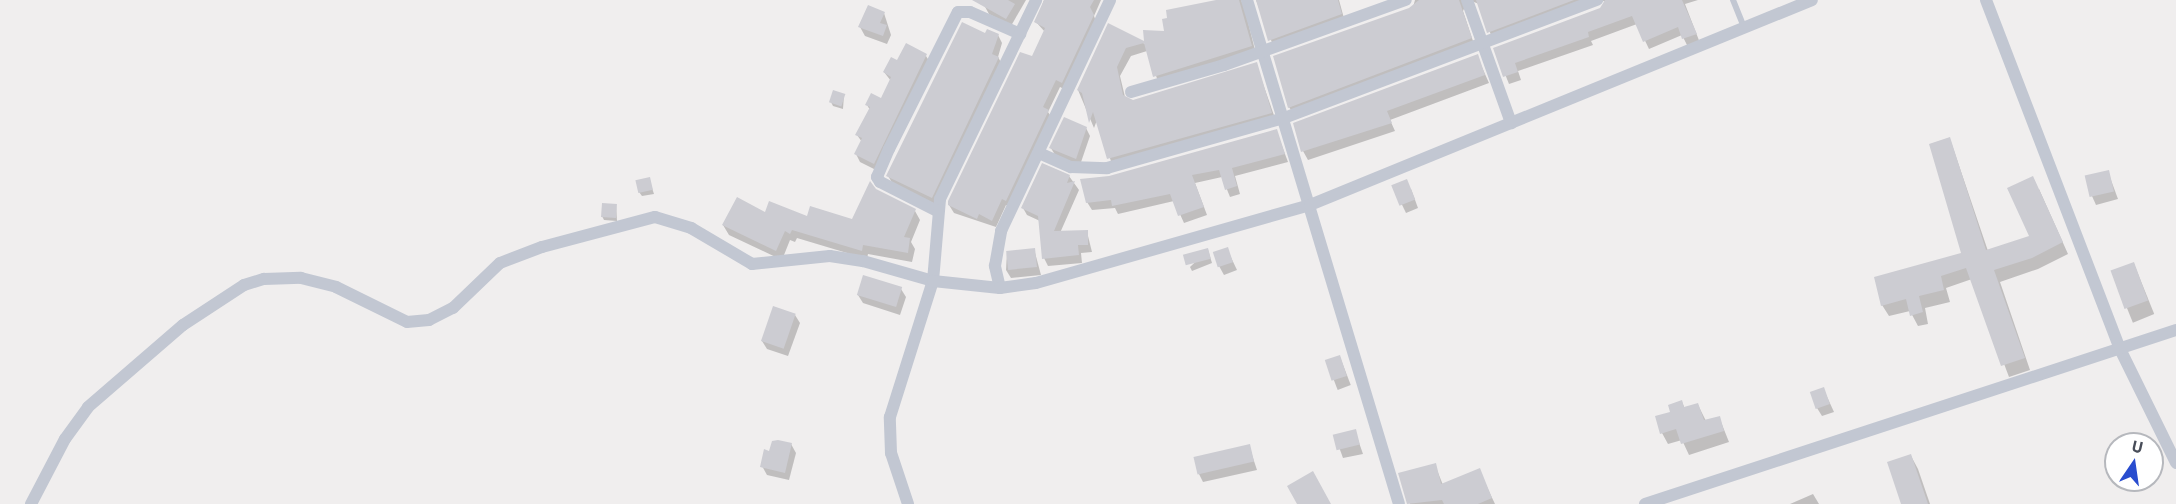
<!DOCTYPE html>
<html>
<head>
<meta charset="utf-8">
<style>
	body { margin:0 }
	#map { position:relative; width:2176px; height:504px; overflow:hidden; background:#f0eeee; font-family:"IBM Plex Sans",sans-serif }
	div>[style] { position:absolute }
	[style*='--x'] { left:calc(var(--x)*1px); top:calc(var(--y)*1px); width:calc(var(--w)*1px); rotate:calc(var(--a)*1deg) }
	.shadow>* { inset:0; background:#0003; transform-origin:0 0 }
	.building>* { inset:0; background:#ccccd2; transform-origin:0 0 }
	.lane>* { height:6px; margin:-3px; padding:0 3px; transform-origin:3px; border-radius:3px; background:#c2c7d2 }
	.street>* { height:12px; margin:-6px; padding:0 6px; transform-origin:6px; border-radius:6px; background:#c2c7d2 }
	span { translate:-50% -50%; white-space:nowrap; text-align:center; line-height:1.15; -webkit-text-stroke:6px #fff; paint-order:stroke }
	.north { position:absolute; left:2104px; top:432px; width:60px; height:60px; box-sizing:border-box; background:#fff; border:2px solid #b6b8bd; border-radius:50%; rotate:13deg; font-size:16px; font-weight:700; line-height:24px; text-align:center; color:#484d59 }
	.north::after { content:''; display:block; margin:auto; width:21px; height:27px; background:#294dcf; clip-path:polygon(50% 0,100% 100%,50% 72%,0 100%) }
</style>
</head>
<body>
<div id="map">
	<div class="shadow">
		<div style="clip-path:polygon(987px 0,1026px 0,1011px 26px,989px 14px,984px 5px)"></div>
		<div style="clip-path:polygon(1044px 0,1101px 0,1094px 16px,1097px 24px,1066px 90px,1060px 87px,1048px 112px,1052px 118px,1010px 207px,1006px 205px,996px 227px,954px 213px,949px 205px,1033px 58px,1045px 32px,1036px 22px)"></div>
		<div style="clip-path:polygon(1227px 0,1241px 0,1244px 6px,1256px 54px,1159px 84px,1147px 51px,1131px 56px,1120px 76px,1125px 97px,1133px 102px,1256px 64px,1276px 121px,1113px 167px,1097px 120px,1094px 128px,1078px 90px,1109px 25px,1145px 44px)"></div>
		<div style="clip-path:polygon(1256px 0,1339px 0,1345px 22px,1274px 48px)"></div>
		<div style="clip-path:polygon(1415px 0,1468px 0,1463px 11px,1475px 47px,1294px 115px,1289px 107px,1413px 7px)"></div>
		<div style="clip-path:polygon(1469px 0,1698px 0,1685px 4px,1700px 43px,1688px 47px,1682px 35px,1649px 49px,1637px 24px,1591px 41px,1593px 45px,1518px 71px,1521px 80px,1509px 84px,1495px 49px,1601px 9px,1607px 2px,1599px 0,1493px 40px,1479px 4px)"></div>
		<div style="clip-path:polygon(884px 13px,891px 35px,887px 44px,865px 36px,860px 27px)"></div>
		<div style="clip-path:polygon(986px 35px,998px 35px,1002px 43px,998px 57px,1003px 66px,937px 205px,893px 184px,888px 176px)"></div>
		<div style="clip-path:polygon(907px 45px,926px 56px,931px 64px,878px 171px,860px 162px,856px 154px,862px 142px,857px 135px,870px 110px,867px 105px,882px 100px,891px 81px,884px 72px,898px 62px)"></div>
		<div style="clip-path:polygon(1477px 56px,1489px 83px,1390px 120px,1395px 131px,1308px 160px,1303px 151px)"></div>
		<div style="clip-path:polygon(844px 95px,843px 109px,833px 106px,831px 102px)"></div>
		<div style="clip-path:polygon(1086px 128px,1090px 136px,1080px 165px,1055px 155px,1051px 148px)"></div>
		<div style="clip-path:polygon(1276px 130px,1288px 162px,1235px 176px,1240px 194px,1230px 197px,1222px 177px,1195px 183px,1207px 215px,1184px 223px,1174px 201px,1118px 214px,1115px 208px,1092px 210px,1087px 202px,1110px 177px)"></div>
		<div style="clip-path:polygon(1950px 139px,1988px 251px,2031px 237px,2039px 189px,2068px 254px,2038px 269px,2000px 282px,2030px 370px,2009px 377px,1972px 279px,1946px 288px,1950px 302px,1925px 308px,1928px 324px,1918px 326px,1910px 311px,1889px 316px,1882px 305px,1963px 254px)"></div>
		<div style="clip-path:polygon(2108px 172px,2118px 199px,2096px 205px,2092px 196px)"></div>
		<div style="clip-path:polygon(1069px 176px,1079px 190px,1060px 233px,1087px 232px,1092px 252px,1081px 253px,1082px 263px,1048px 266px,1044px 258px,1040px 221px,1027px 215px,1023px 208px)"></div>
		<div style="clip-path:polygon(649px 179px,654px 194px,642px 196px,639px 192px)"></div>
		<div style="clip-path:polygon(1393px 186px,1411px 189px,1418px 208px,1406px 213px)"></div>
		<div style="clip-path:polygon(875px 191px,915px 211px,920px 220px,911px 242px,915px 249px,912px 262px,868px 254px,867px 259px,797px 238px,795px 242px,790px 240px,782px 260px,729px 235px,723px 225px,765px 214px,853px 221px)"></div>
		<div style="clip-path:polygon(616px 205px,617px 221px,604px 220px,602px 216px)"></div>
		<div style="clip-path:polygon(1034px 249px,1041px 275px,1011px 278px,1006px 270px,1007px 252px)"></div>
		<div style="clip-path:polygon(1227px 249px,1237px 270px,1224px 275px,1219px 266px)"></div>
		<div style="clip-path:polygon(1208px 250px,1212px 263px,1192px 271px,1190px 267px)"></div>
		<div style="left:2134px;top:264px;width:54px;height:23px;rotate:68deg"></div>
		<div style="clip-path:polygon(901px 289px,906px 297px,900px 315px,863px 303px,858px 295px)"></div>
		<div style="clip-path:polygon(795px 315px,800px 323px,788px 356px,767px 349px,762px 341px)"></div>
		<div style="left:1340px;top:357px;width:30px;height:14px;rotate:69deg"></div>
		<div style="clip-path:polygon(1823px 388px,1834px 412px,1822px 416px,1817px 408px)"></div>
		<div style="clip-path:polygon(1682px 402px,1685px 409px,1698px 405px,1706px 421px,1719px 417px,1729px 442px,1689px 455px,1682px 440px,1668px 444px,1662px 433px)"></div>
		<div style="clip-path:polygon(1355px 431px,1363px 454px,1343px 458px,1335px 436px)"></div>
		<div style="clip-path:polygon(791px 444px,796px 453px,789px 480px,767px 475px,762px 466px,770px 453px)"></div>
		<div style="clip-path:polygon(1249px 446px,1257px 470px,1203px 482px,1199px 474px)"></div>
		<div style="clip-path:polygon(1911px 456px,1918px 469px,1930px 504px,1903px 504px)"></div>
		<div style="clip-path:polygon(1435px 465px,1443px 485px,1479px 470px,1495px 504px,1410px 504px,1400px 474px)"></div>
		<div style="clip-path:polygon(1813px 494px,1819px 504px,1790px 504px)"></div>
	</div>
	<div class="building">
		<div style="clip-path:polygon(972px 0,1008px 0,1015px 4px,1006px 19px)"></div>
		<div style="clip-path:polygon(1044px 0,1094px 0,1090px 7px,1094px 15px,1062px 83px,1056px 80px,1043px 107px,1049px 110px,1006px 201px,1002px 199px,992px 221px,979px 214px,977px 219px,948px 205px,948px 201px,1020px 52px,1032px 56px,1045px 28px,1034px 22px)"></div>
		<div style="clip-path:polygon(1216px 0,1239px 0,1252px 46px,1153px 77px,1144px 43px,1126px 48px,1117px 67px,1123px 95px,1133px 100px,1257px 62px,1272px 113px,1107px 159px,1093px 112px,1089px 123px,1082px 93px,1077px 90px,1108px 23px,1144px 41px,1143px 30px,1164px 31px,1162px 19px,1167px 18px,1166px 10px)"></div>
		<div style="clip-path:polygon(1256px 0,1338px 0,1342px 14px,1268px 41px)"></div>
		<div style="clip-path:polygon(1419px 0,1459px 0,1472px 38px,1288px 108px,1273px 56px,1409px 8px)"></div>
		<div style="clip-path:polygon(1476px 0,1574px 0,1487px 33px)"></div>
		<div style="clip-path:polygon(1605px 0,1682px 0,1697px 34px,1682px 39px,1678px 27px,1643px 42px,1632px 16px,1588px 32px,1589px 37px,1515px 63px,1518px 72px,1503px 77px,1493px 48px,1600px 8px)"></div>
		<div style="clip-path:polygon(868px 5px,885px 12px,880px 23px,887px 25px,883px 36px,858px 27px)"></div>
		<div style="clip-path:polygon(962px 22px,985px 33px,987px 29px,999px 34px,992px 54px,999px 57px,932px 198px,886px 176px)"></div>
		<div style="clip-path:polygon(906px 43px,927px 54px,874px 164px,854px 154px,862px 138px,855px 135px,870px 107px,865px 105px,871px 93px,881px 98px,891px 77px,883px 72px,891px 57px,897px 60px)"></div>
		<div style="clip-path:polygon(1478px 54px,1485px 75px,1387px 111px,1392px 123px,1301px 152px,1293px 123px)"></div>
		<div style="left:833px;top:90px;width:13px;height:13px;rotate:18deg"></div>
		<div style="clip-path:polygon(1064px 117px,1087px 127px,1076px 159px,1049px 148px)"></div>
		<div style="clip-path:polygon(1277px 129px,1285px 154px,1232px 168px,1237px 186px,1225px 190px,1219px 170px,1192px 175px,1204px 207px,1178px 216px,1170px 194px,1112px 206px,1111px 200px,1086px 203px,1080px 179px,1109px 176px)"></div>
		<div style="clip-path:polygon(1950px 137px,1986px 250px,2029px 236px,2007px 188px,2033px 176px,2063px 242px,2032px 258px,1994px 270px,2025px 358px,2001px 366px,1966px 268px,1941px 276px,1944px 290px,1919px 296px,1923px 312px,1910px 316px,1906px 299px,1881px 306px,1874px 277px,1961px 253px,1929px 144px)"></div>
		<div style="clip-path:polygon(1042px 163px,1070px 175px,1067px 183px,1075px 181px,1054px 231px,1088px 230px,1088px 245px,1078px 245px,1079px 255px,1042px 259px,1038px 216px,1021px 208px)"></div>
		<div style="left:2109px;top:170px;width:22px;height:25px;rotate:77deg"></div>
		<div style="left:650px;top:177px;width:13px;height:15px;rotate:77deg"></div>
		<div style="left:1407px;top:179px;width:22px;height:17px;rotate:68deg"></div>
		<div style="clip-path:polygon(870px 181px,876px 189px,916px 209px,904px 237px,910px 238px,908px 253px,863px 245px,862px 251px,792px 230px,790px 234px,785px 231px,776px 251px,722px 225px,737px 197px,765px 212px,769px 201px,807px 216px,810px 206px,852px 219px)"></div>
		<div style="left:602px;top:203px;width:15px;height:14px;rotate:4deg"></div>
		<div style="left:1228px;top:247px;width:16px;height:16px;rotate:72deg"></div>
		<div style="left:1035px;top:248px;width:19px;height:29px;rotate:84deg"></div>
		<div style="left:1208px;top:248px;width:11px;height:26px;rotate:75deg"></div>
		<div style="left:2134px;top:262px;width:41px;height:25px;rotate:70deg"></div>
		<div style="left:863px;top:275px;width:41px;height:21px;rotate:17deg"></div>
		<div style="left:773px;top:306px;width:24px;height:37px;rotate:19deg"></div>
		<div style="left:1340px;top:355px;width:22px;height:16px;rotate:72deg"></div>
		<div style="left:1824px;top:387px;width:18px;height:15px;rotate:71deg"></div>
		<div style="clip-path:polygon(1682px 400px,1684px 407px,1698px 403px,1704px 420px,1720px 416px,1724px 431px,1681px 444px,1676px 429px,1660px 434px,1655px 416px,1670px 412px,1668px 405px)"></div>
		<div style="left:1356px;top:429px;width:16px;height:24px;rotate:76deg"></div>
		<div style="clip-path:polygon(778px 440px,792px 443px,785px 473px,760px 467px,764px 449px,769px 451px,772px 441px)"></div>
		<div style="left:1250px;top:444px;width:18px;height:58px;rotate:77deg"></div>
		<div style="clip-path:polygon(1911px 454px,1928px 504px,1901px 504px,1887px 462px)"></div>
		<div style="clip-path:polygon(1436px 463px,1441px 484px,1480px 468px,1492px 498px,1478px 504px,1444px 504px,1442px 500px,1407px 504px,1398px 473px)"></div>
		<div style="clip-path:polygon(1313px 471px,1331px 504px,1297px 504px,1287px 486px)"></div>
	</div>
	<div class="lane">
		<div style="--x:1733;--y:0;--w:29;--a:68"></div>
	</div>
	<div class="street">
		<div style="--x:1247;--y:0;--w:526;--a:73.22"></div>
		<div style="--x:1467;--y:0;--w:131;--a:70.3"></div>
		<div style="--x:1986;--y:0;--w:374;--a:69"></div>
		<div style="--x:2120;--y:349;--w:127;--a:63.8"></div>
		<div style="--x:1131;--y:92;--w:97;--a:-16.2"></div>
		<div style="--x:1224;--y:65;--w:193;--a:-19.7"></div>
		<div style="--x:1039;--y:153;--w:35;--a:24"></div>
		<div style="--x:1071;--y:167;--w:36;--a:2"></div>
		<div style="--x:1107;--y:168;--w:184;--a:-15.8"></div>
		<div style="--x:1284;--y:118;--w:335;--a:-20.7"></div>
		<div style="--x:937;--y:211;--w:64;--a:-153"></div>
		<div style="--x:880;--y:182;--w:6;--a:-121"></div>
		<div style="--x:877;--y:177;--w:30;--a:-67"></div>
		<div style="--x:889;--y:149;--w:153;--a:-63.3"></div>
		<div style="--x:958;--y:12;--w:12;--a:0"></div>
		<div style="--x:970;--y:12;--w:55;--a:23.7"></div>
		<div style="--x:1000;--y:288;--w:23;--a:-103"></div>
		<div style="--x:995;--y:266;--w:36;--a:-80"></div>
		<div style="--x:1001;--y:231;--w:255;--a:-64.7"></div>
		<div style="--x:31;--y:504;--w:73;--a:-62.4"></div>
		<div style="--x:65;--y:439;--w:39;--a:-54"></div>
		<div style="--x:88;--y:407;--w:125;--a:-40.8"></div>
		<div style="--x:183;--y:325;--w:73;--a:-33.3"></div>
		<div style="--x:244;--y:285;--w:21;--a:-17"></div>
		<div style="--x:264;--y:279;--w:37;--a:-2"></div>
		<div style="--x:301;--y:278;--w:36;--a:14"></div>
		<div style="--x:336;--y:287;--w:79;--a:26.2"></div>
		<div style="--x:407;--y:322;--w:22;--a:-5"></div>
		<div style="--x:429;--y:320;--w:27;--a:-27"></div>
		<div style="--x:453;--y:308;--w:65;--a:-43.8"></div>
		<div style="--x:500;--y:263;--w:45;--a:-20.9"></div>
		<div style="--x:542;--y:247;--w:117;--a:-14.9"></div>
		<div style="--x:655;--y:217;--w:38;--a:17"></div>
		<div style="--x:691;--y:228;--w:71;--a:30.5"></div>
		<div style="--x:752;--y:264;--w:78;--a:-5.9"></div>
		<div style="--x:830;--y:256;--w:33;--a:9"></div>
		<div style="--x:863;--y:261;--w:73;--a:15.9"></div>
		<div style="--x:933;--y:281;--w:82;--a:-85.1"></div>
		<div style="--x:940;--y:199;--w:221;--a:-64.2"></div>
		<div style="--x:908;--y:504;--w:54;--a:-108.4"></div>
		<div style="--x:891;--y:453;--w:36;--a:-92"></div>
		<div style="--x:890;--y:417;--w:143;--a:-72.5"></div>
		<div style="--x:933;--y:281;--w:67;--a:6"></div>
		<div style="--x:1000;--y:288;--w:36;--a:-8"></div>
		<div style="--x:1036;--y:283;--w:285;--a:-15.9"></div>
		<div style="--x:1310;--y:205;--w:542;--a:-22.21"></div>
		<div style="--x:1645;--y:504;--w:559;--a:-18.14"></div>
	</div>
	<div class="north">U</div>
</div>
</body>
</html>
